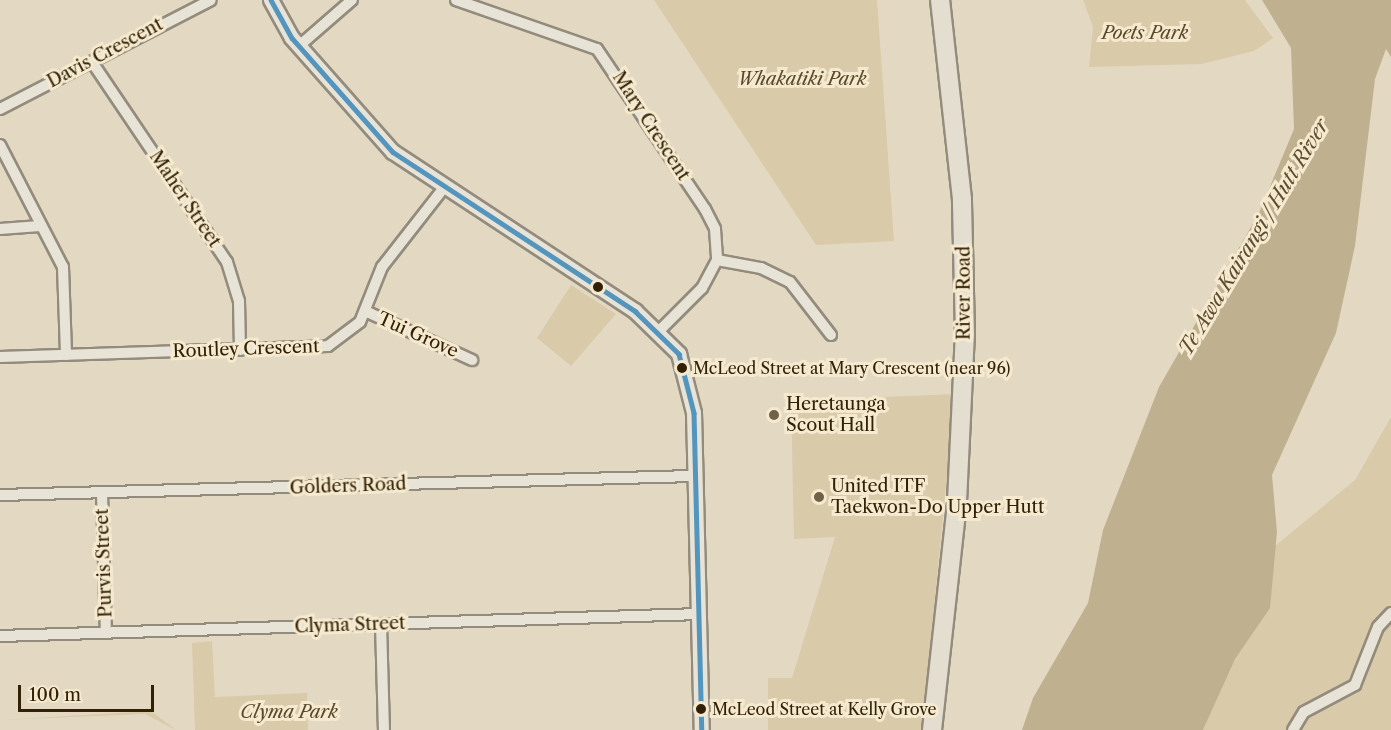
<!DOCTYPE html>
<html>
<head>
<meta charset="utf-8">
<style>
	body { margin:0 }
	#map { position:relative; width:1391px; height:730px; overflow:hidden; background:#e3d9c2; font-family:"Libre Caslon Text",serif }
	div>[style] { position:absolute }
	[style*='--x'] { left:calc(var(--x)*1px); top:calc(var(--y)*1px); width:calc(var(--w)*1px); rotate:calc(var(--a)*1deg) }
	.green>* { inset:0; background:#d9caaa }
	.water>* { inset:0; background:#bfb090 }
	.roads { filter:drop-shadow(2px 0 #938b7c) drop-shadow(-2px 0 #938b7c) drop-shadow(0 2px #938b7c) drop-shadow(0 -2px #938b7c) }
	.minor>* { height:10px; margin:-5px; padding:0 5px; transform-origin:5px; border-radius:5px; background:#e8e3d7 }
	.tertiary>* { height:14px; margin:-7px; padding:0 7px; transform-origin:7px; border-radius:7px; background:#e8e3d7 }
	.trunk>* { height:18px; margin:-9px; padding:0 9px; transform-origin:9px; border-radius:9px; background:#e4ded1 }
	.bus-1>* { height:4.5px; margin:-2.25px; padding:0 2.25px; transform-origin:2.25px; border-radius:2.25px; background:#5495be }
	.dots>* { width:16px; height:16px; translate:-50% -50%; box-sizing:border-box; border:3px solid #f5eacf; border-radius:50% }
	span { translate:-50% -50%; white-space:nowrap; text-align:center; line-height:1.15; -webkit-text-stroke:6px #f5eacf; paint-order:stroke }
	.bus-label { font-size:16px; color:#322106 }
	.left { translate:0 -50%; text-align:left }
	.park-label { font-size:18px; color:#5a482a; font-style:italic }
	.street-label { font-size:18px; color:#322106 }
	.poi-label { font-size:18px; color:#322106 }
	.water-label { font-size:20px; color:#5e4d2f; font-style:italic }
	.scale { position:absolute; left:18px; top:685px; width:136px; height:27px; box-sizing:border-box; border:3px solid #322106; border-top:0; padding-left:8px; font-size:18px; line-height:21px; white-space:nowrap; color:#322106; -webkit-text-stroke:4px #f5eacf; paint-order:stroke }
</style>
</head>
<body>
<div id="map">
	<div class="green">
		<div style="clip-path:polygon(654px 0,877px 0,894px 241px,816px 245px)"></div>
		<div style="clip-path:polygon(1083px 0,1245px 0,1273px 38px,1254px 51px,1202px 64px,1089px 67px,1093px 27px)"></div>
		<div style="clip-path:polygon(571px 285px,616px 314px,571px 366px,537px 338px)"></div>
		<div style="clip-path:polygon(955px 394px,922px 730px,768px 730px,768px 678px,792px 678px,835px 537px,794px 539px,791px 401px)"></div>
		<div style="clip-path:polygon(1391px 417px,1391px 730px,1203px 730px,1254px 614px,1269px 551px,1355px 480px)"></div>
		<div style="clip-path:polygon(212px 641px,215px 697px,307px 693px,308px 730px,195px 730px,192px 643px)"></div>
		<div style="clip-path:polygon(151px 711px,176px 730px,145px 714px,0 720px)"></div>
	</div>
	<div class="water">
		<div style="clip-path:polygon(1262px 0,1391px 0,1391px 57px,1386px 49px,1375px 79px,1355px 246px,1336px 333px,1272px 475px,1277px 532px,1270px 608px,1235px 659px,1203px 730px,1022px 730px,1033px 698px,1088px 603px,1103px 530px,1159px 387px,1259px 213px,1294px 129px,1291px 48px)"></div>
	</div>
	<div class="roads">
		<div class="minor">
			<div style="--x:456;--y:0;--w:149;--a:19.2"></div>
			<div style="--x:597;--y:49;--w:193;--a:56"></div>
			<div style="--x:705;--y:209;--w:22;--a:63"></div>
			<div style="--x:715;--y:229;--w:31;--a:86"></div>
			<div style="--x:717;--y:260;--w:32;--a:118"></div>
			<div style="--x:702;--y:288;--w:59;--a:135"></div>
			<div style="--x:299;--y:46;--w:70;--a:-41"></div>
			<div style="--x:92;--y:62;--w:241;--a:56"></div>
			<div style="--x:227;--y:262;--w:41;--a:72.9"></div>
			<div style="--x:239;--y:301;--w:49;--a:88.8"></div>
			<div style="--x:0;--y:109;--w:237;--a:-27.3"></div>
			<div style="--x:0;--y:145;--w:137;--a:62.7"></div>
			<div style="--x:63;--y:267;--w:88;--a:88"></div>
			<div style="--x:0;--y:229;--w:40;--a:-4.3"></div>
			<div style="--x:717;--y:260;--w:45;--a:10.3"></div>
			<div style="--x:761;--y:268;--w:32;--a:26"></div>
			<div style="--x:790;--y:282;--w:67;--a:52.3"></div>
			<div style="--x:365;--y:311;--w:118;--a:24.6"></div>
			<div style="--x:0;--y:357;--w:328;--a:-1.9"></div>
			<div style="--x:328;--y:346;--w:40;--a:-37"></div>
			<div style="--x:360;--y:322;--w:59;--a:-68.2"></div>
			<div style="--x:382;--y:267;--w:99;--a:-52"></div>
			<div style="--x:102;--y:493;--w:140;--a:88.4"></div>
			<div style="--x:0;--y:495;--w:695;--a:-1.57"></div>
			<div style="--x:381;--y:624;--w:106;--a:88.4"></div>
			<div style="--x:0;--y:636;--w:700;--a:-1.8"></div>
			<div style="--x:1293;--y:730;--w:21;--a:-59"></div>
			<div style="--x:1304;--y:712;--w:58;--a:-27.9"></div>
			<div style="--x:1355;--y:685;--w:62;--a:-68.4"></div>
			<div style="--x:1378;--y:627;--w:19;--a:-47"></div>
		</div>
		<div class="tertiary">
			<div style="--x:271;--y:0;--w:43;--a:61.1"></div>
			<div style="--x:292;--y:38;--w:152;--a:48.5"></div>
			<div style="--x:393;--y:152;--w:290;--a:33.3"></div>
			<div style="--x:635;--y:311;--w:62;--a:44.3"></div>
			<div style="--x:679;--y:354;--w:61;--a:75.7"></div>
			<div style="--x:694;--y:413;--w:317;--a:88.6"></div>
		</div>
		<div class="trunk">
			<div style="--x:932;--y:730;--w:229;--a:-83.7"></div>
			<div style="--x:957;--y:502;--w:167;--a:-87.3"></div>
			<div style="--x:965;--y:335;--w:136;--a:-91.3"></div>
			<div style="--x:962;--y:199;--w:200;--a:-96.3"></div>
		</div>
	</div>
	<div class="bus-1">
		<div style="--x:271;--y:0;--w:43;--a:61.1"></div>
		<div style="--x:292;--y:38;--w:152;--a:48.5"></div>
		<div style="--x:393;--y:152;--w:290;--a:33.3"></div>
		<div style="--x:635;--y:311;--w:62;--a:44.3"></div>
		<div style="--x:679;--y:354;--w:61;--a:75.7"></div>
		<div style="--x:694;--y:413;--w:317;--a:88.6"></div>
	</div>
	<div class="dots">
		<div style="left:598px;top:287px;background:#322106"></div>
		<div style="left:682px;top:368px;background:#322106"></div>
		<div style="left:774px;top:415px;background:#706148"></div>
		<div style="left:819px;top:497px;background:#706148"></div>
		<div style="left:701px;top:709px;background:#322106"></div>
	</div>
	<div class="bus-label">
		<span class="left" style="left:693px;top:368px">McLeod Street at Mary Crescent (near 96)</span>
		<span class="left" style="left:712px;top:709px">McLeod Street at Kelly Grove</span>
	</div>
	<div class="park-label">
		<span style="left:1145px;top:33px">Poets Park</span>
		<span style="left:802px;top:79px">Whakatiki Park</span>
		<span style="left:289px;top:712px">Clyma Park</span>
	</div>
	<div class="street-label">
		<span style="left:105px;top:53px;rotate:-28deg">Davis Crescent</span>
		<span style="left:651px;top:126px;rotate:57deg">Mary Crescent</span>
		<span style="left:185px;top:199px;rotate:56deg">Maher Street</span>
		<span style="left:964px;top:293px;rotate:-90deg">River Road</span>
		<span style="left:418px;top:335px;rotate:24deg">Tui Grove</span>
		<span style="left:246px;top:349px;rotate:-2deg">Routley Crescent</span>
		<span style="left:348px;top:486px;rotate:-2deg">Golders Road</span>
		<span style="left:104px;top:563px;rotate:-92deg">Purvis Street</span>
		<span style="left:350px;top:625px;rotate:-2deg">Clyma Street</span>
	</div>
	<div class="poi-label">
		<span class="left" style="left:786px;top:415px">Heretaunga<br>Scout Hall</span>
		<span class="left" style="left:831px;top:497px">United ITF<br>Taekwon-Do Upper Hutt</span>
	</div>
	<div class="water-label">
		<span style="left:1254px;top:237px;rotate:-59deg">Te Awa Kairangi / Hutt River</span>
	</div>
	<div class="scale">100 m</div>
</div>
</body>
</html>
